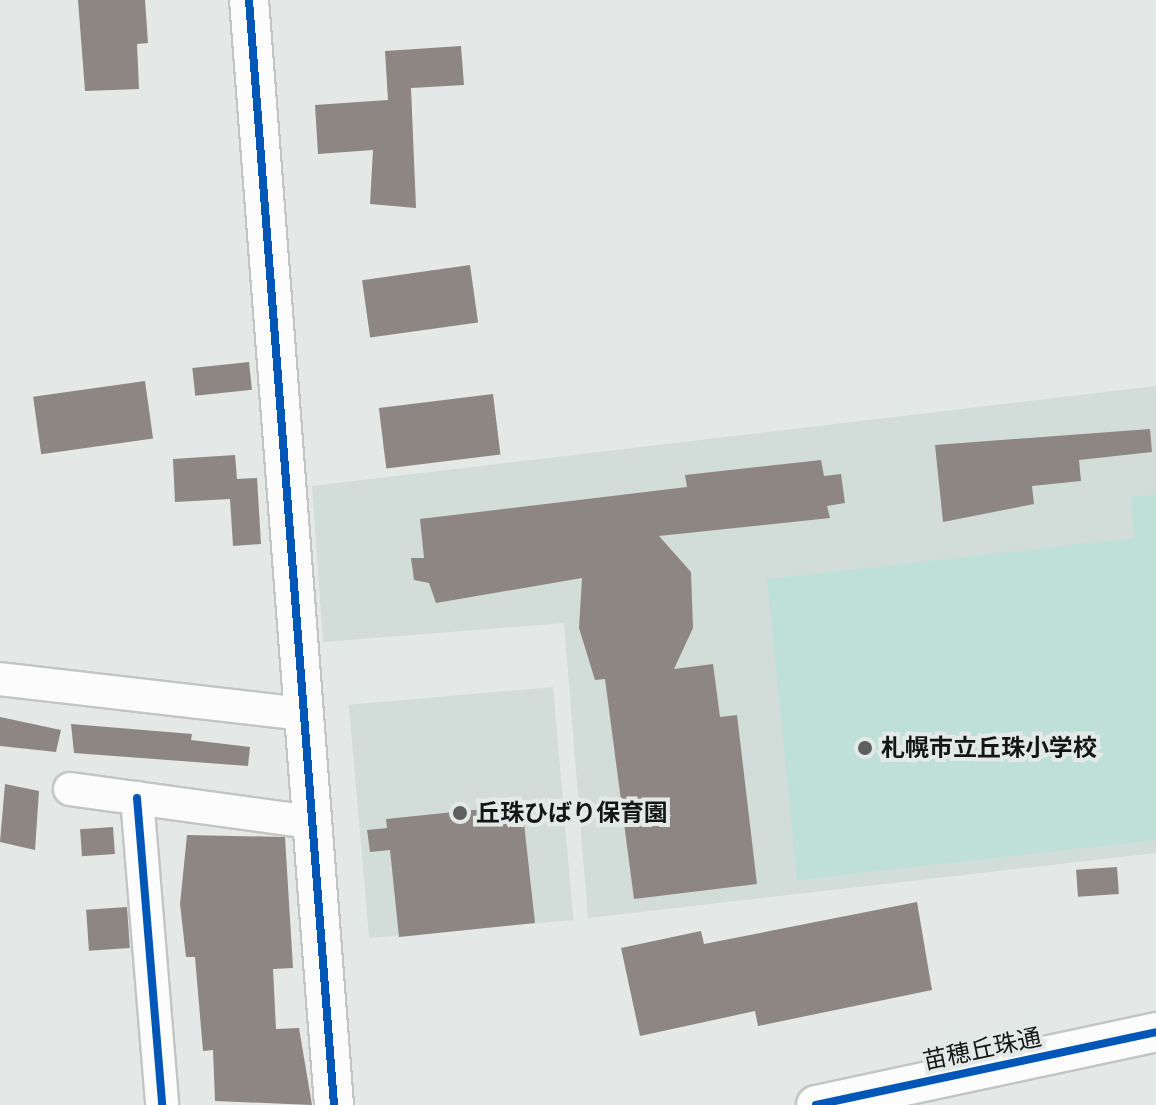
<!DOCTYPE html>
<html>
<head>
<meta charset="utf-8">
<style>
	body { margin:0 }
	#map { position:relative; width:1156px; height:1105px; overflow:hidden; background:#e4e8e6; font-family:"Titillium Web","Noto Sans JP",sans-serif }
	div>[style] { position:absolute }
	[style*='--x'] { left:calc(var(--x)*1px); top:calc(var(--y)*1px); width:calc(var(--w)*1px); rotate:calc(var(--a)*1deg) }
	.built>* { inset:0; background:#d2dcd9; transform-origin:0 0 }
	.green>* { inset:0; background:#bee0d7 }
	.building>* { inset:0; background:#8e8682; transform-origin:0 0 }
	.roads { filter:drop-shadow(2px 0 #c2c5c4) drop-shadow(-2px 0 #c2c5c4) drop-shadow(0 2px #c2c5c4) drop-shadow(0 -2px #c2c5c4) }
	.minor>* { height:32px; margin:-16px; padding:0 16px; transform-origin:16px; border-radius:16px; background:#fbfcfb }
	.tertiary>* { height:38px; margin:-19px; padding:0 19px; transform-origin:19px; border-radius:19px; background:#fbfcfb }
	.cycleway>* { height:8px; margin:-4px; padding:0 4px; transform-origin:4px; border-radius:4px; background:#0057b8 }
	.dots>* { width:22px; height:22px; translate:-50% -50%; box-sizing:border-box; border:4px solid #e3e9e7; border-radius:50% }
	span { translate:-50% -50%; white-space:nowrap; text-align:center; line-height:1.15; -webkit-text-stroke:8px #e3e9e7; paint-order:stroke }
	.poi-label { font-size:24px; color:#151717; font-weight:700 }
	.left { translate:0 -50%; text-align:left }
	.street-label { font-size:24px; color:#151717 }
</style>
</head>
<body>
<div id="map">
	<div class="built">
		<div style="clip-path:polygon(1156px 386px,1156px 853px,588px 918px,564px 623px,323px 642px,312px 486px)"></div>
		<div style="left:553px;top:687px;width:234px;height:205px;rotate:85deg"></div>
	</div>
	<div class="green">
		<div style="clip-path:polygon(1156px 494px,1156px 840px,797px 880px,767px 579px,1134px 538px,1131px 497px)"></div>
	</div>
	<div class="building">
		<div style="clip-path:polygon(78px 0,145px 0,148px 43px,137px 44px,139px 89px,85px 91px)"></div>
		<div style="clip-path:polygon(461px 46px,464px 85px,411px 88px,416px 208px,370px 204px,373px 150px,318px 154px,315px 105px,388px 100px,385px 51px)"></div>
		<div style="left:470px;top:265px;width:58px;height:109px;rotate:82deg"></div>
		<div style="left:249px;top:362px;width:28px;height:57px;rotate:84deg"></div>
		<div style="left:145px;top:381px;width:58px;height:113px;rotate:82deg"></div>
		<div style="left:493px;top:394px;width:61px;height:115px;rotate:83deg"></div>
		<div style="clip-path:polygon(1150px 429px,1152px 452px,1079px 460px,1081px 481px,1032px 486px,1034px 504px,943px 522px,935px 445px)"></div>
		<div style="clip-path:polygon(235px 455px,237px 479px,257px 478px,261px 544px,233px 546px,230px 499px,175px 502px,173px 459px)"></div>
		<div style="clip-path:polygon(821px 460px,824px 476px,841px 474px,845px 503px,827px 506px,830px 518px,659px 536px,691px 572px,693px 628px,674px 669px,713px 664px,720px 717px,737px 715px,757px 884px,634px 899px,605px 679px,595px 680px,579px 628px,582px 578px,436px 603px,429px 583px,414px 580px,411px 558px,424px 558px,420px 519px,687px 487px,685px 475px)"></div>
		<div style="clip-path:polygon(0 717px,61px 730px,56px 752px,0 746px)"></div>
		<div style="clip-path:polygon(71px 724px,192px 734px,191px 740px,250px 747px,248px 766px,74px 753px)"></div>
		<div style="clip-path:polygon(5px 784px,39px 791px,35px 850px,0 842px)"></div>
		<div style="clip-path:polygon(522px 805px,535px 923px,399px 937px,390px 850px,370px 852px,367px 830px,387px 828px,386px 819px)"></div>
		<div style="left:113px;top:827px;width:27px;height:33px;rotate:86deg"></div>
		<div style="clip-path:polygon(187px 835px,285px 837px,293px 968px,273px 969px,276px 1029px,299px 1028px,312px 1105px,215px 1101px,213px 1050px,203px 1051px,195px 957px,186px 957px,180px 904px)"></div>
		<div style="left:1117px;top:867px;width:27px;height:41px;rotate:86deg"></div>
		<div style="clip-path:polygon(917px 902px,932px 990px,758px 1026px,755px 1011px,640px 1036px,621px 948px,701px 931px,704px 944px)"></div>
		<div style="left:127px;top:907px;width:41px;height:41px;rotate:86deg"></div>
	</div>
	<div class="roads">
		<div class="minor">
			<div style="--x:0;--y:679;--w:305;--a:6.6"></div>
			<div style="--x:70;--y:789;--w:244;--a:7.8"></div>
			<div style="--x:137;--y:798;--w:308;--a:85.3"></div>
		</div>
		<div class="tertiary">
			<div style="--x:249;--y:0;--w:1108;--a:85.6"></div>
			<div style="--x:816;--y:1105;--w:348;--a:-12.1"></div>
		</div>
	</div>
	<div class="cycleway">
		<div style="--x:249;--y:0;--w:1108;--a:85.6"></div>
		<div style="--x:137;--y:798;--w:308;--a:85.3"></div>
		<div style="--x:816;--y:1105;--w:348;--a:-12.1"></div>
	</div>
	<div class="dots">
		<div style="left:865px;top:748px;background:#5d605f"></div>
		<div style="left:460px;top:813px;background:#5d605f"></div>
	</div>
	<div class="poi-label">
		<span class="left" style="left:881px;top:748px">札幌市立丘珠小学校</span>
		<span class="left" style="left:476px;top:813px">丘珠ひばり保育園</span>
	</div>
	<div class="street-label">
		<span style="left:982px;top:1049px;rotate:-12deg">苗穂丘珠通</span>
	</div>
</div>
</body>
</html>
